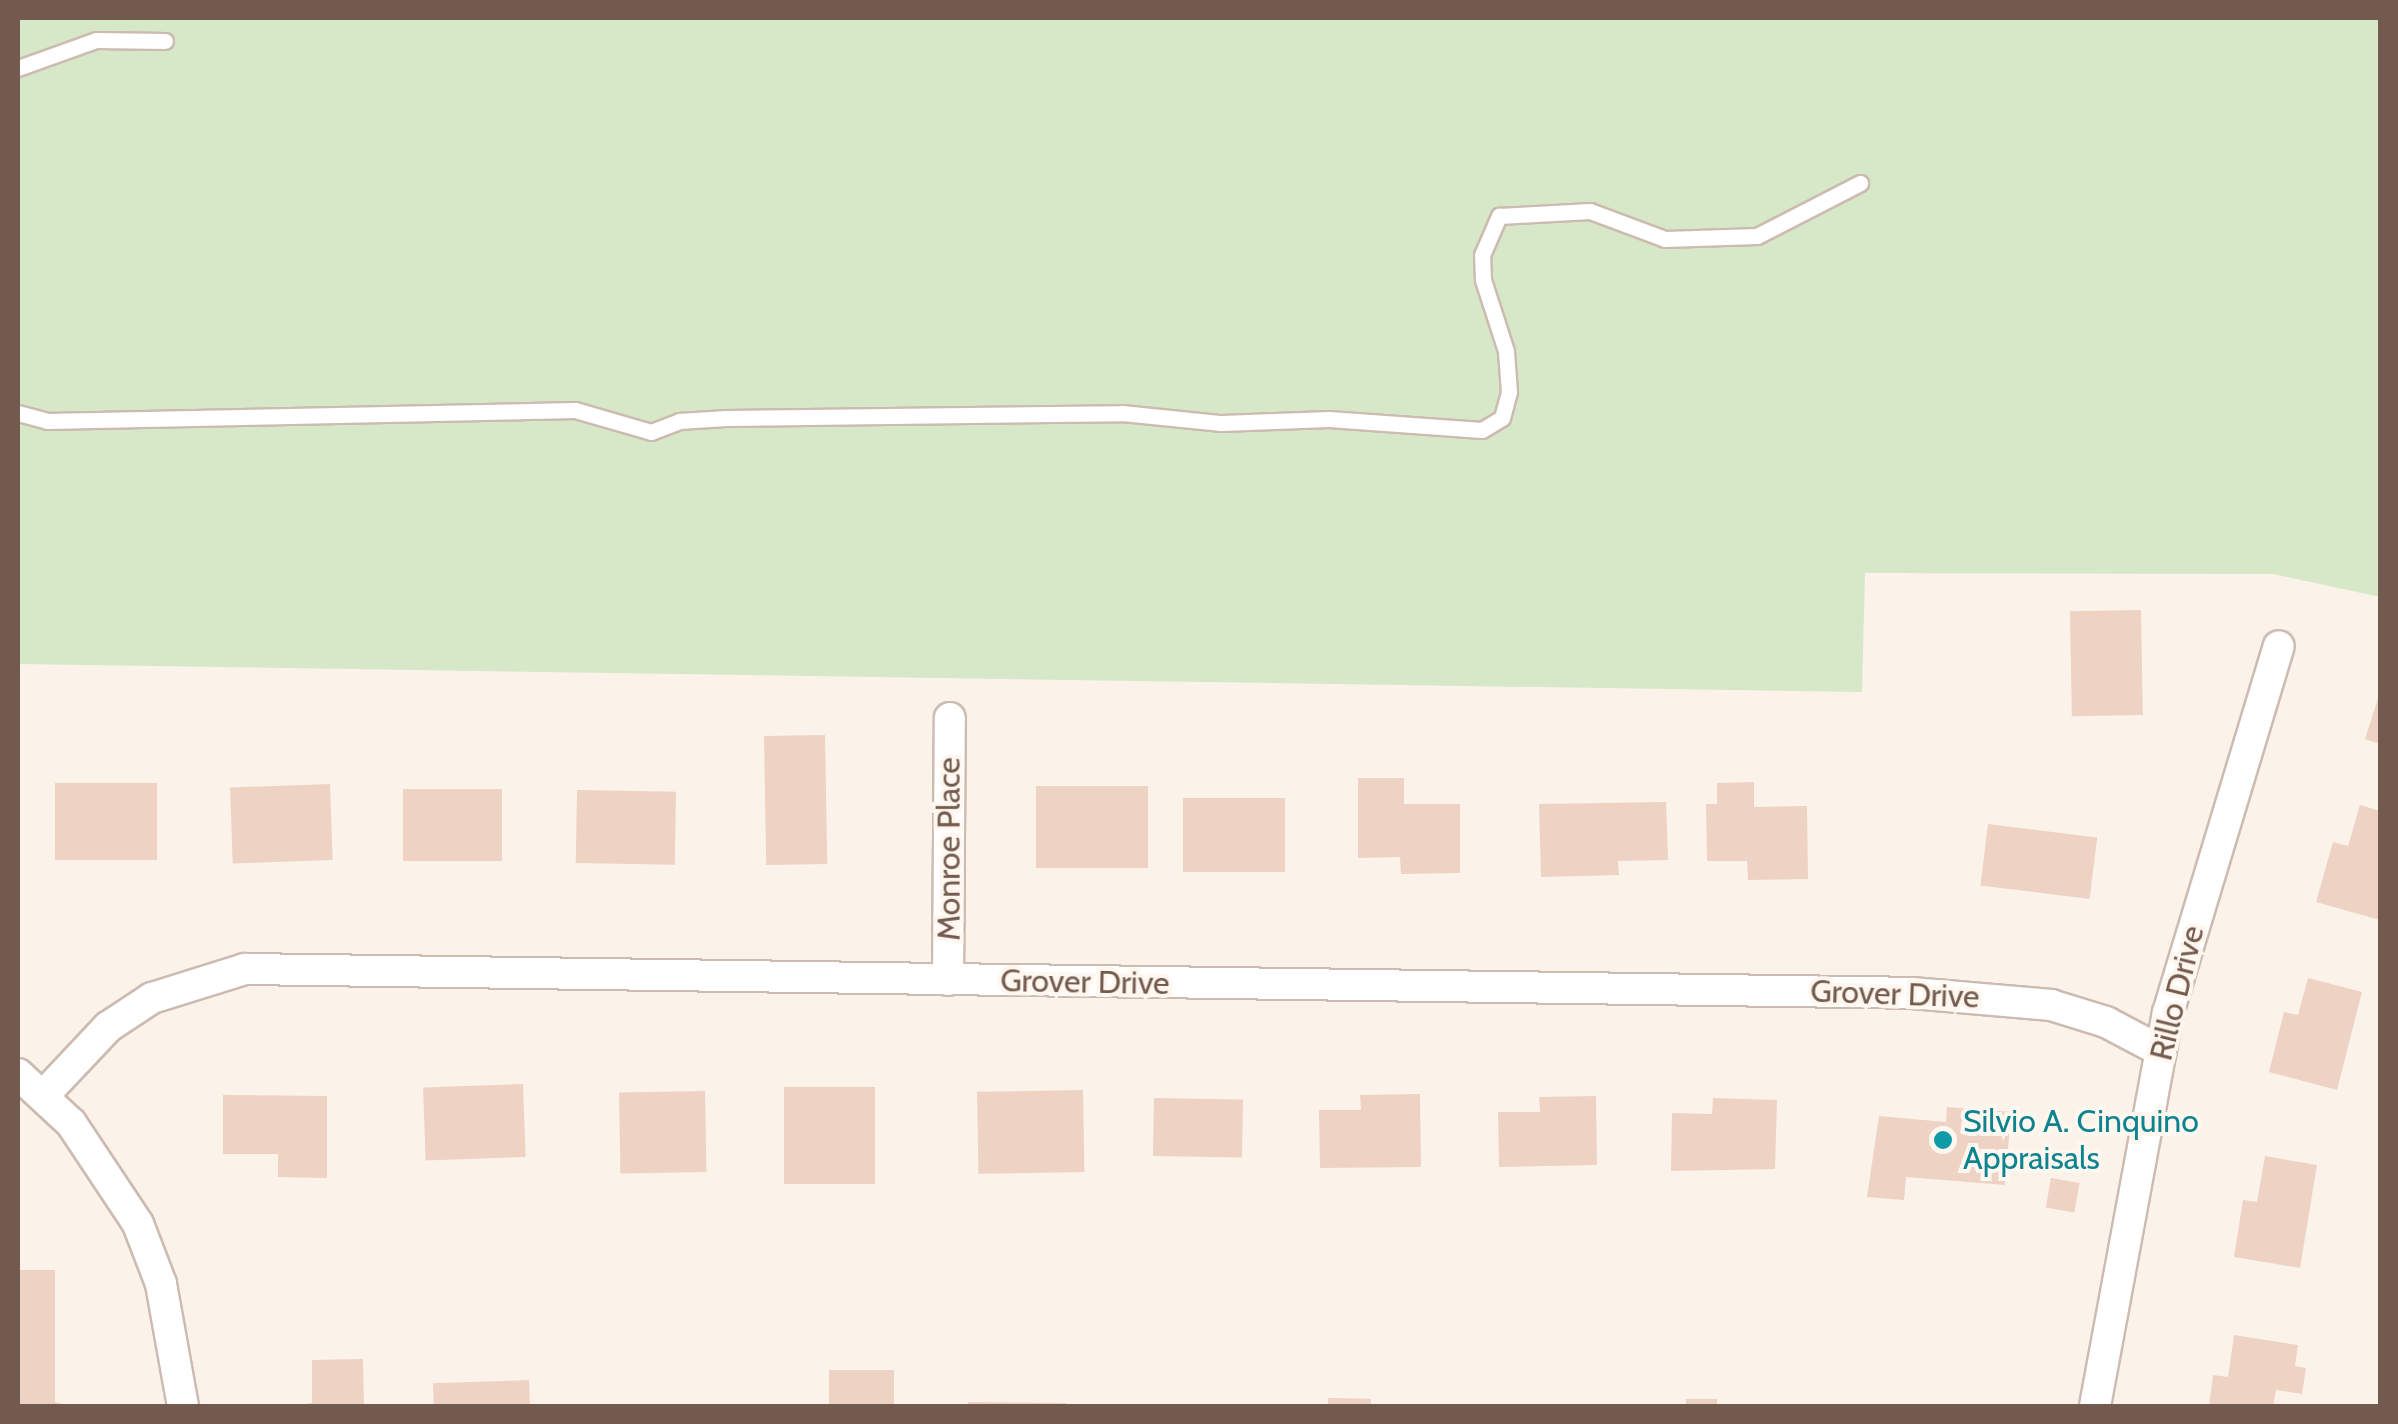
<!DOCTYPE html>
<html>
<head>
<meta charset="utf-8">
<style>
	body { margin:0 }
	#map { position:relative; width:2398px; height:1424px; overflow:hidden; background:#fbf3e9; font-family:Cabin,sans-serif }
	div>[style] { position:absolute }
	[style*='--x'] { left:calc(var(--x)*1px); top:calc(var(--y)*1px); width:calc(var(--w)*1px); rotate:calc(var(--a)*1deg) }
	.green>* { inset:0; background:#d6e8c8 }
	.building>* { inset:0; background:#eed2c3; transform-origin:0 0 }
	.roads { filter:drop-shadow(2px 0 #ccbbb0) drop-shadow(-2px 0 #ccbbb0) drop-shadow(0 2px #ccbbb0) drop-shadow(0 -2px #ccbbb0) }
	.lane>* { height:15px; margin:-7.5px; padding:0 7.5px; transform-origin:7.5px; border-radius:7.5px; background:#fff }
	.street>* { height:30px; margin:-15px; padding:0 15px; transform-origin:15px; border-radius:15px; background:#fff }
	.dots>* { width:28px; height:28px; translate:-50% -50%; box-sizing:border-box; border:5px solid #fef7ef; border-radius:50% }
	span { translate:-50% -50%; white-space:nowrap; text-align:center; line-height:1.15; -webkit-text-stroke:8px #fef7ef; paint-order:stroke }
	.street-label { font-size:32px; color:#735a4e }
	.culture-label { font-size:32px; color:#0d838f }
	.left { translate:0 -50%; text-align:left }
	.frame { position:absolute; inset:0; border:20px solid #735a4e; pointer-events:none }
</style>
</head>
<body>
<div id="map">
	<div class="green">
		<div style="clip-path:polygon(18px 18px,2380px 18px,2380px 597px,2273px 574px,1865px 573px,1862px 692px,18px 664px)"></div>
	</div>
	<div class="building">
		<div style="left:2141px;top:610px;width:105px;height:71px;rotate:89deg"></div>
		<div style="clip-path:polygon(2380px 692px,2380px 744px,2365px 739px)"></div>
		<div style="left:825px;top:735px;width:129px;height:61px;rotate:89deg"></div>
		<div style="clip-path:polygon(1358px 778px,1404px 778px,1404px 804px,1460px 804px,1460px 873px,1401px 874px,1400px 857px,1358px 858px)"></div>
		<div style="clip-path:polygon(1754px 782px,1754px 807px,1807px 806px,1808px 879px,1748px 880px,1747px 861px,1707px 861px,1706px 804px,1717px 804px,1717px 783px)"></div>
		<div style="left:55px;top:783px;width:102px;height:77px"></div>
		<div style="left:330px;top:784px;width:76px;height:100px;rotate:88deg"></div>
		<div style="left:1036px;top:786px;width:112px;height:82px"></div>
		<div style="left:403px;top:789px;width:99px;height:72px"></div>
		<div style="left:577px;top:790px;width:99px;height:73px;rotate:1deg"></div>
		<div style="left:1183px;top:798px;width:102px;height:74px"></div>
		<div style="clip-path:polygon(1666px 802px,1668px 860px,1618px 861px,1619px 875px,1541px 877px,1539px 804px)"></div>
		<div style="clip-path:polygon(2360px 805px,2380px 811px,2380px 920px,2316px 902px,2333px 842px,2348px 846px)"></div>
		<div style="left:1988px;top:824px;width:110px;height:62px;rotate:7deg"></div>
		<div style="clip-path:polygon(2308px 978px,2362px 992px,2337px 1090px,2269px 1072px,2284px 1012px,2298px 1015px)"></div>
		<div style="left:523px;top:1084px;width:73px;height:100px;rotate:88deg"></div>
		<div style="left:784px;top:1087px;width:91px;height:97px"></div>
		<div style="left:1083px;top:1090px;width:82px;height:106px;rotate:89deg"></div>
		<div style="left:705px;top:1091px;width:81px;height:86px;rotate:89deg"></div>
		<div style="clip-path:polygon(1420px 1094px,1421px 1167px,1320px 1168px,1319px 1110px,1361px 1110px,1360px 1095px)"></div>
		<div style="clip-path:polygon(223px 1095px,327px 1096px,327px 1178px,278px 1177px,278px 1154px,223px 1154px)"></div>
		<div style="clip-path:polygon(1596px 1096px,1597px 1165px,1499px 1167px,1498px 1112px,1540px 1112px,1539px 1097px)"></div>
		<div style="left:1154px;top:1098px;width:89px;height:58px;rotate:1deg"></div>
		<div style="clip-path:polygon(1713px 1098px,1777px 1100px,1775px 1169px,1671px 1171px,1672px 1113px,1712px 1114px)"></div>
		<div style="clip-path:polygon(1947px 1107px,2011px 1112px,2005px 1185px,1906px 1177px,1904px 1200px,1867px 1197px,1879px 1116px,1946px 1122px)"></div>
		<div style="clip-path:polygon(2265px 1156px,2317px 1165px,2300px 1268px,2234px 1257px,2243px 1200px,2257px 1202px)"></div>
		<div style="left:2051px;top:1178px;width:29px;height:30px;rotate:10deg"></div>
		<div style="clip-path:polygon(18px 1270px,55px 1270px,55px 1402px,70px 1406px,18px 1406px)"></div>
		<div style="clip-path:polygon(2234px 1335px,2298px 1345px,2295px 1366px,2306px 1368px,2302px 1394px,2276px 1390px,2273px 1406px,2209px 1406px,2213px 1375px,2228px 1377px)"></div>
		<div style="clip-path:polygon(363px 1359px,364px 1406px,297px 1406px,312px 1403px,312px 1360px)"></div>
		<div style="left:829px;top:1370px;width:65px;height:36px"></div>
		<div style="left:529px;top:1380px;width:26px;height:96px;rotate:88deg"></div>
		<div style="left:1328px;top:1398px;width:43px;height:8px;rotate:1deg"></div>
		<div style="left:1686px;top:1399px;width:31px;height:7px"></div>
		<div style="clip-path:polygon(968px 1402px,1066px 1403px,1066px 1406px,968px 1406px)"></div>
	</div>
	<div class="roads">
		<div class="lane">
			<div style="--x:18;--y:68;--w:83;--a:-19.7"></div>
			<div style="--x:96;--y:40;--w:69;--a:0.8"></div>
			<div style="--x:18;--y:413;--w:30;--a:15"></div>
			<div style="--x:47;--y:421;--w:528;--a:-1.19"></div>
			<div style="--x:575;--y:410;--w:79;--a:16.1"></div>
			<div style="--x:651;--y:432;--w:30;--a:-21"></div>
			<div style="--x:679;--y:421;--w:47;--a:-3.7"></div>
			<div style="--x:726;--y:418;--w:396;--a:-0.7"></div>
			<div style="--x:1122;--y:413;--w:100;--a:5.8"></div>
			<div style="--x:1221;--y:423;--w:108;--a:-2.1"></div>
			<div style="--x:1329;--y:419;--w:153;--a:4.1"></div>
			<div style="--x:1482;--y:430;--w:23;--a:-31"></div>
			<div style="--x:1502;--y:418;--w:27;--a:-75"></div>
			<div style="--x:1509;--y:392;--w:41;--a:-94.2"></div>
			<div style="--x:1506;--y:351;--w:75;--a:-107.9"></div>
			<div style="--x:1483;--y:280;--w:25;--a:-92"></div>
			<div style="--x:1482;--y:255;--w:43;--a:-66.4"></div>
			<div style="--x:1499;--y:216;--w:91;--a:-3.1"></div>
			<div style="--x:1590;--y:211;--w:80;--a:20.5"></div>
			<div style="--x:1665;--y:239;--w:92;--a:-1.9"></div>
			<div style="--x:1757;--y:236;--w:116;--a:-27.2"></div>
		</div>
		<div class="street">
			<div style="--x:948;--y:980;--w:262;--a:-89.6"></div>
			<div style="--x:18;--y:1074;--w:72;--a:42.8"></div>
			<div style="--x:71;--y:1123;--w:121;--a:56.4"></div>
			<div style="--x:138;--y:1224;--w:64;--a:69"></div>
			<div style="--x:161;--y:1284;--w:124;--a:79.8"></div>
			<div style="--x:43;--y:1096;--w:95;--a:-46.7"></div>
			<div style="--x:108;--y:1027;--w:53;--a:-33.4"></div>
			<div style="--x:152;--y:998;--w:97;--a:-17.3"></div>
			<div style="--x:245;--y:969;--w:1667;--a:0.82"></div>
			<div style="--x:1912;--y:993;--w:140;--a:4.9"></div>
			<div style="--x:2051;--y:1005;--w:58;--a:17.2"></div>
			<div style="--x:2106;--y:1022;--w:62;--a:27.8"></div>
			<div style="--x:2095;--y:1406;--w:400;--a:-79.5"></div>
			<div style="--x:2168;--y:1013;--w:383;--a:-73.2"></div>
		</div>
	</div>
	<div class="dots">
		<div style="left:1943px;top:1140px;background:#0f9aa8"></div>
	</div>
	<div class="street-label">
		<span style="left:949px;top:849px;rotate:-90deg">Monroe Place</span>
		<span style="left:1085px;top:982px;rotate:1deg">Grover Drive</span>
		<span style="left:2177px;top:993px;rotate:-76deg">Rillo Drive</span>
		<span style="left:1895px;top:994px;rotate:2deg">Grover Drive</span>
	</div>
	<div class="culture-label">
		<span class="left" style="left:1963px;top:1140px">Silvio A. Cinquino<br>Appraisals</span>
	</div>
	<div class="frame"></div>
</div>
</body>
</html>
